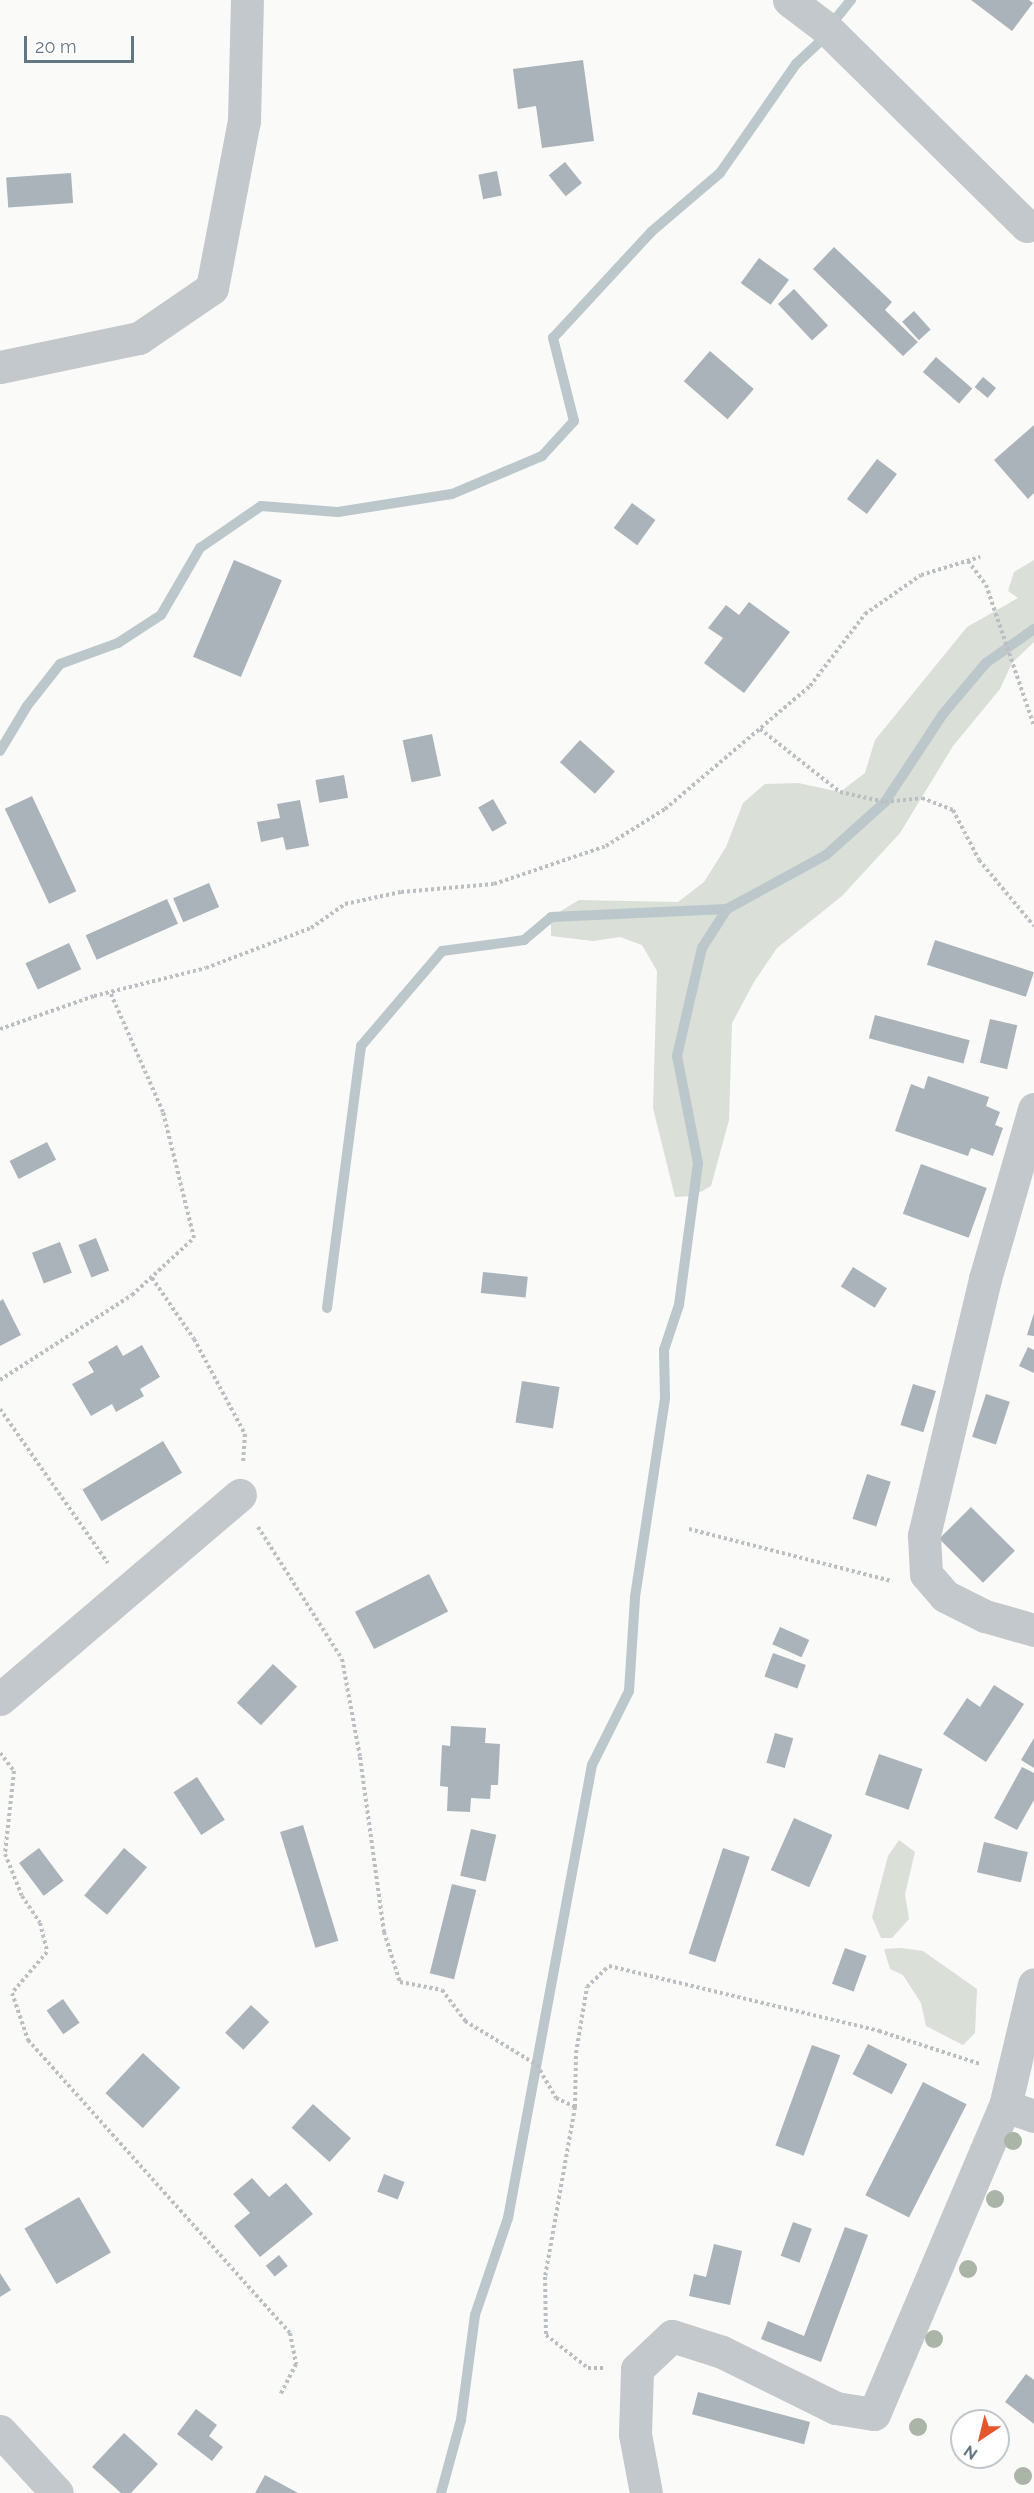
<!DOCTYPE html>
<html>
<head>
<meta charset="utf-8">
<style>
	body { margin:0 }
	#map { position:relative; width:1034px; height:2493px; overflow:hidden; background:#fafaf8; font-family:Raleway,sans-serif }
	div>[style] { position:absolute }
	[style*='--x'] { left:calc(var(--x)*1px); top:calc(var(--y)*1px); width:calc(var(--w)*1px); rotate:calc(var(--a)*1deg) }
	.green>* { inset:0; background:#dadfd7 }
	.stream>* { height:10px; margin:-5px; padding:0 5px; transform-origin:5px; border-radius:5px; background:#bbc7cb }
	.building>* { inset:0; background:#aab3b9; transform-origin:0 0 }
	.path>* { height:4px; margin-top:-2px; transform-origin:0; background:repeating-linear-gradient(90deg,#bbbfc2 0 3px,transparent 0 6px) }
	.minor>* { height:33px; margin:-16.5px; padding:0 16.5px; transform-origin:16.5px; border-radius:16.5px; background:#c3c8cc }
	.trees>* { width:18px; height:18px; margin:-9px; border-radius:50%; background:#aab4a7 }
	span { translate:-50% -50%; white-space:nowrap; text-align:center; line-height:1.15; -webkit-text-stroke:6px #fff; paint-order:stroke }
	.north { position:absolute; left:950px; top:2409px; width:60px; height:60px; box-sizing:border-box; background:#fff; border:2px solid #c1c8cd; border-radius:50%; rotate:215deg; font-size:16px; font-weight:700; line-height:24px; text-align:center; color:#657683 }
	.north::after { content:''; display:block; margin:auto; width:21px; height:27px; background:#e4572e; clip-path:polygon(50% 0,100% 100%,50% 72%,0 100%) }
	.scale { position:absolute; left:24px; top:36px; width:110px; height:27px; box-sizing:border-box; border:3px solid #657683; border-top:0; padding-left:8px; font-size:18px; line-height:21px; white-space:nowrap; color:#657683; -webkit-text-stroke:4px #fff; paint-order:stroke }
</style>
</head>
<body>
<div id="map">
	<div class="green">
		<div style="clip-path:polygon(1034px 560px,1034px 642px,1012px 663px,1000px 689px,953px 746px,900px 833px,842px 896px,777px 948px,754px 982px,732px 1023px,729px 1120px,711px 1186px,693px 1196px,675px 1197px,653px 1108px,657px 971px,642px 945px,620px 937px,593px 941px,551px 936px,551px 917px,579px 900px,678px 902px,704px 882px,726px 847px,743px 803px,765px 784px,798px 783px,840px 792px,865px 773px,875px 740px,967px 627px,1018px 598px,1008px 591px,1014px 572px)"></div>
		<div style="clip-path:polygon(899px 1840px,915px 1852px,905px 1894px,909px 1919px,892px 1938px,881px 1938px,872px 1917px,888px 1856px)"></div>
		<div style="clip-path:polygon(901px 1948px,923px 1951px,977px 1989px,975px 2033px,963px 2045px,926px 2026px,921px 2003px,903px 1975px,890px 1969px,884px 1949px)"></div>
	</div>
	<div class="stream">
		<div style="--x:838;--y:16;--w:21;--a:-51"></div>
		<div style="--x:0;--y:751;--w:52;--a:-59"></div>
		<div style="--x:27;--y:706;--w:53;--a:-51.8"></div>
		<div style="--x:60;--y:664;--w:62;--a:-19.9"></div>
		<div style="--x:118;--y:643;--w:51;--a:-33.1"></div>
		<div style="--x:161;--y:615;--w:78;--a:-59.8"></div>
		<div style="--x:200;--y:548;--w:74;--a:-34.5"></div>
		<div style="--x:261;--y:506;--w:77;--a:4.5"></div>
		<div style="--x:338;--y:512;--w:115;--a:-9"></div>
		<div style="--x:452;--y:494;--w:98;--a:-22.9"></div>
		<div style="--x:542;--y:456;--w:47;--a:-47.6"></div>
		<div style="--x:574;--y:421;--w:86;--a:-104.2"></div>
		<div style="--x:553;--y:338;--w:144;--a:-47.2"></div>
		<div style="--x:651;--y:232;--w:91;--a:-40.5"></div>
		<div style="--x:720;--y:173;--w:133;--a:-55.1"></div>
		<div style="--x:796;--y:64;--w:35;--a:-43"></div>
		<div style="--x:327;--y:1308;--w:264;--a:-82.6"></div>
		<div style="--x:361;--y:1046;--w:125;--a:-49.5"></div>
		<div style="--x:442;--y:951;--w:83;--a:-7.6"></div>
		<div style="--x:524;--y:940;--w:35;--a:-40"></div>
		<div style="--x:551;--y:917;--w:176;--a:-2.6"></div>
		<div style="--x:441;--y:2493;--w:76;--a:-74.7"></div>
		<div style="--x:461;--y:2420;--w:106;--a:-82.4"></div>
		<div style="--x:475;--y:2315;--w:102;--a:-71.2"></div>
		<div style="--x:508;--y:2218;--w:461;--a:-79.5"></div>
		<div style="--x:592;--y:1765;--w:83;--a:-63.4"></div>
		<div style="--x:629;--y:1691;--w:94;--a:-86.3"></div>
		<div style="--x:635;--y:1597;--w:201;--a:-81.4"></div>
		<div style="--x:665;--y:1398;--w:48;--a:-91.2"></div>
		<div style="--x:664;--y:1350;--w:47;--a:-71.6"></div>
		<div style="--x:679;--y:1305;--w:143;--a:-82.4"></div>
		<div style="--x:698;--y:1163;--w:109;--a:-101.1"></div>
		<div style="--x:677;--y:1056;--w:111;--a:-77"></div>
		<div style="--x:702;--y:948;--w:46;--a:-57.3"></div>
		<div style="--x:727;--y:909;--w:113;--a:-28.6"></div>
		<div style="--x:826;--y:855;--w:79;--a:-41.9"></div>
		<div style="--x:885;--y:802;--w:105;--a:-56.6"></div>
		<div style="--x:943;--y:714;--w:67;--a:-49.9"></div>
		<div style="--x:986;--y:663;--w:59;--a:-35.3"></div>
	</div>
	<div class="building">
		<div style="clip-path:polygon(971px 0,1029px 0,1033px 3px,1012px 31px)"></div>
		<div style="clip-path:polygon(583px 60px,594px 141px,542px 148px,536px 106px,518px 109px,513px 69px)"></div>
		<div style="left:565px;top:162px;width:27px;height:21px;rotate:51deg"></div>
		<div style="left:497px;top:171px;width:25px;height:19px;rotate:79deg"></div>
		<div style="left:71px;top:173px;width:30px;height:65px;rotate:86deg"></div>
		<div style="clip-path:polygon(834px 247px,892px 302px,885px 310px,918px 342px,903px 356px,813px 269px)"></div>
		<div style="left:759px;top:258px;width:37px;height:31px;rotate:36deg"></div>
		<div style="left:794px;top:289px;width:50px;height:22px;rotate:47deg"></div>
		<div style="left:914px;top:311px;width:25px;height:16px;rotate:48deg"></div>
		<div style="left:710px;top:351px;width:58px;height:40px;rotate:41deg"></div>
		<div style="left:936px;top:357px;width:48px;height:20px;rotate:41deg"></div>
		<div style="left:983px;top:377px;width:17px;height:13px;rotate:40deg"></div>
		<div style="clip-path:polygon(1034px 425px,1034px 493px,1028px 499px,994px 460px)"></div>
		<div style="left:877px;top:459px;width:25px;height:50px;rotate:37deg"></div>
		<div style="left:632px;top:503px;width:29px;height:31px;rotate:36deg"></div>
		<div style="left:234px;top:560px;width:52px;height:105px;rotate:23deg"></div>
		<div style="clip-path:polygon(749px 602px,790px 632px,744px 693px,704px 663px,723px 638px,708px 628px,726px 605px,739px 615px)"></div>
		<div style="left:432px;top:734px;width:43px;height:30px;rotate:78deg"></div>
		<div style="left:580px;top:740px;width:47px;height:30px;rotate:42deg"></div>
		<div style="left:344px;top:775px;width:23px;height:29px;rotate:80deg"></div>
		<div style="left:32px;top:796px;width:105px;height:30px;rotate:65deg"></div>
		<div style="left:493px;top:799px;width:28px;height:17px;rotate:60deg"></div>
		<div style="clip-path:polygon(300px 800px,309px 846px,286px 850px,283px 837px,261px 842px,257px 822px,280px 818px,277px 804px)"></div>
		<div style="left:209px;top:883px;width:26px;height:39px;rotate:67deg"></div>
		<div style="left:167px;top:899px;width:27px;height:89px;rotate:66deg"></div>
		<div style="left:935px;top:940px;width:104px;height:26px;rotate:18deg"></div>
		<div style="left:69px;top:943px;width:29px;height:48px;rotate:65deg"></div>
		<div style="left:875px;top:1015px;width:98px;height:24px;rotate:15deg"></div>
		<div style="left:990px;top:1019px;width:28px;height:45px;rotate:13deg"></div>
		<div style="clip-path:polygon(928px 1076px,989px 1097px,986px 1106px,1000px 1112px,995px 1125px,1003px 1128px,993px 1156px,971px 1148px,968px 1156px,895px 1131px,911px 1084px,924px 1089px)"></div>
		<div style="left:47px;top:1142px;width:20px;height:42px;rotate:63deg"></div>
		<div style="left:921px;top:1164px;width:70px;height:53px;rotate:20deg"></div>
		<div style="left:96px;top:1238px;width:35px;height:19px;rotate:68deg"></div>
		<div style="left:60px;top:1242px;width:33px;height:30px;rotate:69deg"></div>
		<div style="left:853px;top:1267px;width:40px;height:23px;rotate:32deg"></div>
		<div style="left:483px;top:1272px;width:45px;height:21px;rotate:6deg"></div>
		<div style="clip-path:polygon(3px 1299px,21px 1335px,0 1346px,0 1301px)"></div>
		<div style="clip-path:polygon(1034px 1313px,1034px 1336px,1027px 1335px)"></div>
		<div style="clip-path:polygon(117px 1345px,123px 1356px,142px 1345px,160px 1377px,140px 1389px,144px 1396px,116px 1412px,112px 1404px,91px 1416px,72px 1384px,94px 1372px,88px 1362px)"></div>
		<div style="clip-path:polygon(1028px 1347px,1034px 1350px,1034px 1373px,1019px 1366px)"></div>
		<div style="left:522px;top:1381px;width:38px;height:42px;rotate:9deg"></div>
		<div style="left:913px;top:1384px;width:24px;height:43px;rotate:17deg"></div>
		<div style="left:986px;top:1394px;width:25px;height:45px;rotate:18deg"></div>
		<div style="left:163px;top:1441px;width:37px;height:94px;rotate:59deg"></div>
		<div style="left:867px;top:1474px;width:25px;height:47px;rotate:18deg"></div>
		<div style="left:971px;top:1507px;width:62px;height:45px;rotate:45deg"></div>
		<div style="left:429px;top:1574px;width:42px;height:83px;rotate:63deg"></div>
		<div style="left:780px;top:1627px;width:32px;height:19px;rotate:24deg"></div>
		<div style="left:773px;top:1653px;width:35px;height:25px;rotate:20deg"></div>
		<div style="left:273px;top:1664px;width:33px;height:53px;rotate:43deg"></div>
		<div style="clip-path:polygon(994px 1685px,1024px 1704px,986px 1762px,943px 1734px,967px 1698px,980px 1707px)"></div>
		<div style="clip-path:polygon(451px 1726px,486px 1728px,485px 1743px,500px 1744px,498px 1785px,491px 1785px,490px 1799px,471px 1798px,470px 1812px,447px 1811px,448px 1787px,440px 1786px,442px 1745px,450px 1746px)"></div>
		<div style="left:775px;top:1733px;width:19px;height:31px;rotate:16deg"></div>
		<div style="clip-path:polygon(1034px 1738px,1034px 1768px,1021px 1760px)"></div>
		<div style="left:879px;top:1754px;width:46px;height:43px;rotate:19deg"></div>
		<div style="clip-path:polygon(1022px 1767px,1034px 1773px,1034px 1800px,1017px 1830px,994px 1818px)"></div>
		<div style="left:197px;top:1777px;width:51px;height:28px;rotate:57deg"></div>
		<div style="left:794px;top:1818px;width:42px;height:57px;rotate:24deg"></div>
		<div style="left:303px;top:1825px;width:121px;height:24px;rotate:73deg"></div>
		<div style="left:471px;top:1829px;width:26px;height:48px;rotate:13deg"></div>
		<div style="left:984px;top:1842px;width:45px;height:31px;rotate:13deg"></div>
		<div style="left:39px;top:1848px;width:41px;height:25px;rotate:53deg"></div>
		<div style="left:124px;top:1848px;width:30px;height:62px;rotate:40deg"></div>
		<div style="left:723px;top:1848px;width:28px;height:111px;rotate:18deg"></div>
		<div style="left:452px;top:1884px;width:25px;height:92px;rotate:14deg"></div>
		<div style="left:845px;top:1948px;width:23px;height:38px;rotate:20deg"></div>
		<div style="left:63px;top:1999px;width:29px;height:20px;rotate:55deg"></div>
		<div style="left:251px;top:2005px;width:25px;height:38px;rotate:43deg"></div>
		<div style="left:868px;top:2044px;width:44px;height:34px;rotate:27deg"></div>
		<div style="left:812px;top:2045px;width:30px;height:107px;rotate:20deg"></div>
		<div style="left:143px;top:2053px;width:51px;height:55px;rotate:43deg"></div>
		<div style="left:923px;top:2082px;width:49px;height:127px;rotate:27deg"></div>
		<div style="left:313px;top:2104px;width:51px;height:32px;rotate:42deg"></div>
		<div style="left:384px;top:2174px;width:22px;height:19px;rotate:21deg"></div>
		<div style="clip-path:polygon(252px 2178px,269px 2197px,286px 2183px,313px 2214px,260px 2257px,234px 2226px,250px 2213px,233px 2194px)"></div>
		<div style="left:79px;top:2197px;width:64px;height:63px;rotate:60deg"></div>
		<div style="left:793px;top:2222px;width:20px;height:36px;rotate:20deg"></div>
		<div style="clip-path:polygon(845px 2227px,868px 2235px,821px 2362px,761px 2339px,768px 2321px,804px 2336px)"></div>
		<div style="clip-path:polygon(714px 2244px,742px 2251px,730px 2305px,689px 2296px,694px 2274px,706px 2277px)"></div>
		<div style="left:279px;top:2255px;width:14px;height:17px;rotate:51deg"></div>
		<div style="clip-path:polygon(0 2273px,11px 2290px,0 2297px)"></div>
		<div style="clip-path:polygon(1026px 2374px,1034px 2380px,1034px 2424px,1005px 2402px)"></div>
		<div style="left:698px;top:2392px;width:116px;height:23px;rotate:15deg"></div>
		<div style="clip-path:polygon(196px 2409px,217px 2425px,209px 2436px,223px 2447px,212px 2461px,177px 2434px)"></div>
		<div style="clip-path:polygon(124px 2433px,158px 2464px,131px 2493px,121px 2493px,92px 2467px)"></div>
		<div style="clip-path:polygon(265px 2475px,298px 2493px,255px 2493px)"></div>
	</div>
	<div class="path">
		<div style="--x:968;--y:561;--w:30;--a:53"></div>
		<div style="--x:986;--y:585;--w:149;--a:71.2"></div>
		<div style="--x:760;--y:729;--w:102;--a:38.2"></div>
		<div style="--x:840;--y:792;--w:46;--a:12.5"></div>
		<div style="--x:885;--y:802;--w:37;--a:-6"></div>
		<div style="--x:922;--y:798;--w:33;--a:21"></div>
		<div style="--x:953;--y:810;--w:56;--a:62.5"></div>
		<div style="--x:979;--y:860;--w:86;--a:50.2"></div>
		<div style="--x:0;--y:1029;--w:100;--a:-19.3"></div>
		<div style="--x:94;--y:996;--w:115;--a:-14"></div>
		<div style="--x:206;--y:968;--w:112;--a:-20.9"></div>
		<div style="--x:311;--y:928;--w:42;--a:-35.2"></div>
		<div style="--x:345;--y:904;--w:57;--a:-12.1"></div>
		<div style="--x:401;--y:892;--w:93;--a:-4.9"></div>
		<div style="--x:494;--y:884;--w:118;--a:-18.7"></div>
		<div style="--x:606;--y:846;--w:70;--a:-32.1"></div>
		<div style="--x:665;--y:809;--w:190;--a:-40.3"></div>
		<div style="--x:810;--y:686;--w:91;--a:-52.6"></div>
		<div style="--x:865;--y:614;--w:68;--a:-34.9"></div>
		<div style="--x:921;--y:575;--w:62;--a:-17"></div>
		<div style="--x:152;--y:1278;--w:74;--a:55.5"></div>
		<div style="--x:194;--y:1339;--w:108;--a:61.8"></div>
		<div style="--x:245;--y:1434;--w:27;--a:94"></div>
		<div style="--x:0;--y:1380;--w:157;--a:-32.8"></div>
		<div style="--x:132;--y:1295;--w:84;--a:-42.6"></div>
		<div style="--x:194;--y:1238;--w:130;--a:-103.8"></div>
		<div style="--x:163;--y:1112;--w:131;--a:-113.8"></div>
		<div style="--x:0;--y:1409;--w:188;--a:55"></div>
		<div style="--x:258;--y:1527;--w:156;--a:57.5"></div>
		<div style="--x:342;--y:1659;--w:100;--a:79.6"></div>
		<div style="--x:360;--y:1757;--w:177;--a:82.2"></div>
		<div style="--x:384;--y:1932;--w:52;--a:72.3"></div>
		<div style="--x:400;--y:1982;--w:43;--a:10.8"></div>
		<div style="--x:442;--y:1990;--w:39;--a:53"></div>
		<div style="--x:465;--y:2021;--w:84;--a:31.4"></div>
		<div style="--x:537;--y:2065;--w:38;--a:60"></div>
		<div style="--x:556;--y:2098;--w:21;--a:25"></div>
		<div style="--x:575;--y:2107;--w:173;--a:100"></div>
		<div style="--x:545;--y:2277;--w:58;--a:89"></div>
		<div style="--x:546;--y:2335;--w:53;--a:38.2"></div>
		<div style="--x:588;--y:2368;--w:15;--a:0"></div>
		<div style="--x:689;--y:1529;--w:210;--a:14.4"></div>
		<div style="--x:0;--y:1753;--w:23;--a:52"></div>
		<div style="--x:14;--y:1771;--w:83;--a:96.2"></div>
		<div style="--x:5;--y:1854;--w:45;--a:68"></div>
		<div style="--x:22;--y:1896;--w:32;--a:56"></div>
		<div style="--x:40;--y:1923;--w:30;--a:76"></div>
		<div style="--x:47;--y:1952;--w:54;--a:130.5"></div>
		<div style="--x:12;--y:1993;--w:50;--a:71.2"></div>
		<div style="--x:28;--y:2040;--w:393;--a:48.2"></div>
		<div style="--x:290;--y:2333;--w:32;--a:79"></div>
		<div style="--x:296;--y:2364;--w:35;--a:117"></div>
		<div style="--x:575;--y:2107;--w:54;--a:-88.9"></div>
		<div style="--x:576;--y:2053;--w:67;--a:-80.5"></div>
		<div style="--x:587;--y:1987;--w:30;--a:-44"></div>
		<div style="--x:609;--y:1966;--w:278;--a:13.5"></div>
		<div style="--x:879;--y:2031;--w:106;--a:18.1"></div>
	</div>
	<div class="minor">
		<div style="--x:789;--y:0;--w:46;--a:37.1"></div>
		<div style="--x:826;--y:28;--w:282;--a:44.6"></div>
		<div style="--x:0;--y:367;--w:142;--a:-11.8"></div>
		<div style="--x:139;--y:338;--w:88;--a:-34.4"></div>
		<div style="--x:212;--y:288;--w:170;--a:-79.2"></div>
		<div style="--x:244;--y:121;--w:121;--a:-88.6"></div>
		<div style="--x:1034;--y:1109;--w:177;--a:106.1"></div>
		<div style="--x:985;--y:1279;--w:264;--a:103.4"></div>
		<div style="--x:924;--y:1536;--w:38;--a:87"></div>
		<div style="--x:926;--y:1574;--w:29;--a:49"></div>
		<div style="--x:945;--y:1596;--w:45;--a:26.6"></div>
		<div style="--x:985;--y:1616;--w:51;--a:15.9"></div>
		<div style="--x:0;--y:1699;--w:315;--a:-40.4"></div>
		<div style="--x:1005;--y:2106;--w:31;--a:19"></div>
		<div style="--x:0;--y:2431;--w:84;--a:47.4"></div>
		<div style="--x:646;--y:2493;--w:60;--a:-100.6"></div>
		<div style="--x:635;--y:2434;--w:65;--a:-88.2"></div>
		<div style="--x:637;--y:2369;--w:48;--a:-43.3"></div>
		<div style="--x:672;--y:2336;--w:52;--a:17.7"></div>
		<div style="--x:722;--y:2352;--w:127;--a:26.2"></div>
		<div style="--x:836;--y:2408;--w:38;--a:9"></div>
		<div style="--x:874;--y:2414;--w:335;--a:-67"></div>
		<div style="--x:1005;--y:2106;--w:125;--a:-76.6"></div>
	</div>
	<div class="trees">
		<div style="left:1013px;top:2141px"></div>
		<div style="left:995px;top:2199px"></div>
		<div style="left:968px;top:2269px"></div>
		<div style="left:934px;top:2339px"></div>
		<div style="left:918px;top:2427px"></div>
		<div style="left:1023px;top:2476px"></div>
	</div>
	<div class="north">N</div>
	<div class="scale">20 m</div>
</div>
</body>
</html>
